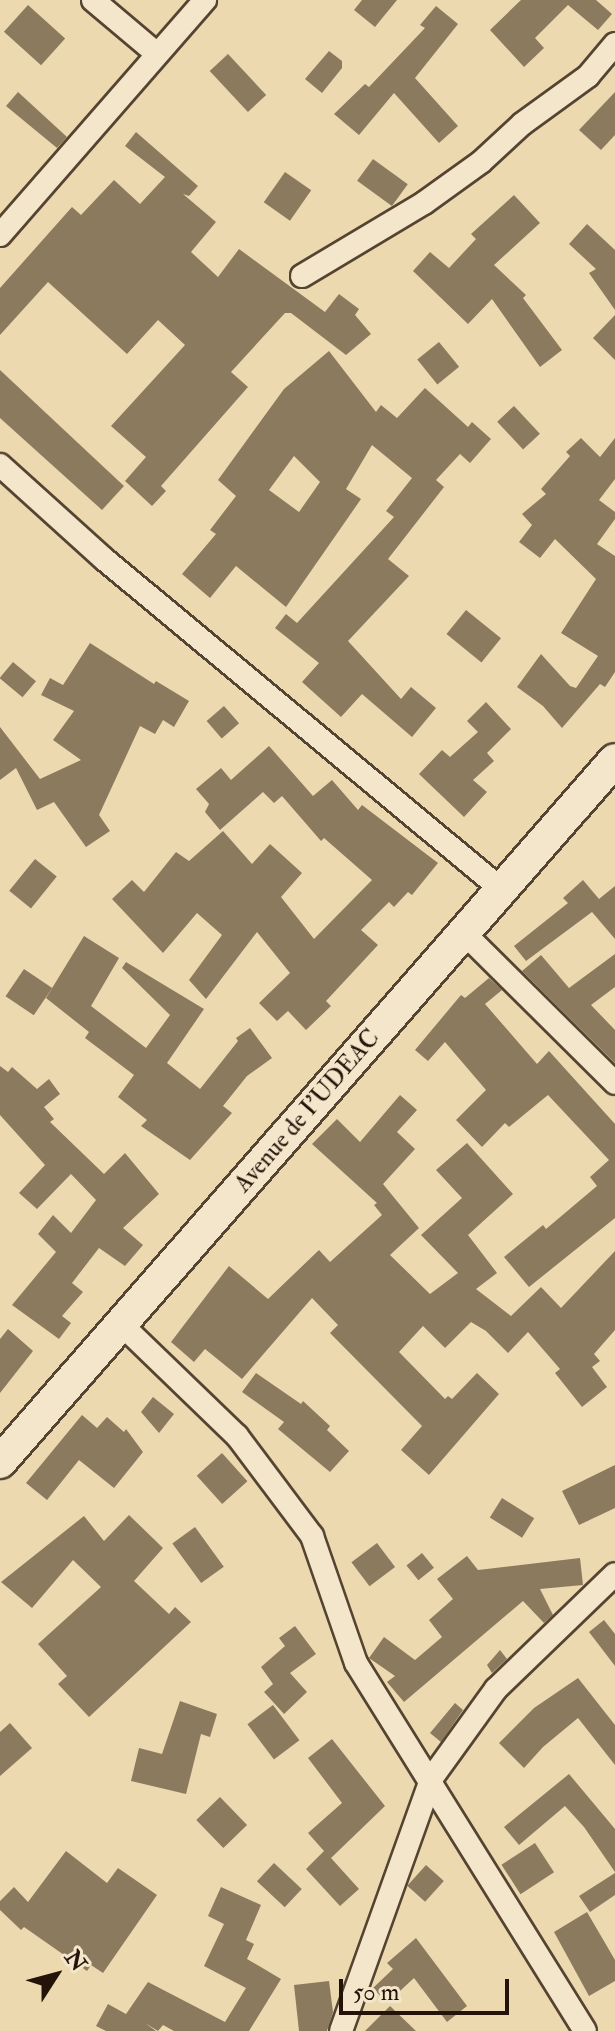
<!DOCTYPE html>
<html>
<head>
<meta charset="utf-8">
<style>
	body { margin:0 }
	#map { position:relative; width:615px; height:2031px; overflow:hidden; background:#edd9af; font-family:"IM FELL Double Pica",serif }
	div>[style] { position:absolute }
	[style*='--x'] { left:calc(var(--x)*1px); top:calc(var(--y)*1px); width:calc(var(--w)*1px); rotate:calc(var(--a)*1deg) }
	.building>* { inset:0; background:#8c7a5f; transform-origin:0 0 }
	.roads { filter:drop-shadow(2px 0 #564432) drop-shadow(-2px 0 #564432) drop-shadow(0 2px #564432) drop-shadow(0 -2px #564432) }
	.street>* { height:22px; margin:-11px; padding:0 11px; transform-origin:11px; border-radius:11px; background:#f3e6cb }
	.secondary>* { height:32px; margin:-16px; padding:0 16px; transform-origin:16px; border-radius:16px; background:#f3e6cb }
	span { translate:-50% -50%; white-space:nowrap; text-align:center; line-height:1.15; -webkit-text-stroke:8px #f3e6cb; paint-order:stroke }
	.street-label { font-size:24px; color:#231308 }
	.north { position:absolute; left:16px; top:1935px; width:80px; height:80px; -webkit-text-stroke:6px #f3e6cb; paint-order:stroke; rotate:54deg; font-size:22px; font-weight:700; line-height:32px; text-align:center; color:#231308 }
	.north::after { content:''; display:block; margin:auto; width:28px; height:36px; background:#231308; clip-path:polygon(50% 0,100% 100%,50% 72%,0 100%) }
	.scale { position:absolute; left:339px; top:1979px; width:170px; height:36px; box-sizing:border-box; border:4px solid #231308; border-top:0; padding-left:10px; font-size:24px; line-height:28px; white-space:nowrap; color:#231308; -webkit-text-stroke:6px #f3e6cb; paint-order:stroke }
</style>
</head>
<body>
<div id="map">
	<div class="building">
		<div style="clip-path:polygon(362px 0,397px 0,375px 27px,354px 10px)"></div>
		<div style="clip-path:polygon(521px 0,596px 0,612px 14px,598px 30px,568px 5px,535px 38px,544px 48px,524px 67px,490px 30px)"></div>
		<div style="left:28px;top:5px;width:50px;height:36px;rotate:42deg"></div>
		<div style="clip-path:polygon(436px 6px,458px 24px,415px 78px,458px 126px,439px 143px,394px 93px,359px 135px,334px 114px,365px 84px,369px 87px,425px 28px,420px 25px)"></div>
		<div style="clip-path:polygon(329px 51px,342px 61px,342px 68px,322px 93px,305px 79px)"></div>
		<div style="left:228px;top:54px;width:56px;height:25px;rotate:47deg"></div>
		<div style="clip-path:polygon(18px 92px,67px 137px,57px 148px,6px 106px)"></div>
		<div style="clip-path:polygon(615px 92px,615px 135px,601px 150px,579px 130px)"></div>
		<div style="clip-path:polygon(136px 132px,198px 186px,189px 196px,183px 194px,216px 222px,191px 252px,218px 277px,239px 249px,325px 312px,339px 294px,359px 309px,355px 315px,371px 334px,346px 355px,291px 313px,285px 313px,231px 372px,248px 387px,161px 486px,166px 491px,152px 506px,125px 481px,146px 457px,111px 426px,185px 345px,158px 320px,127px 354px,48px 282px,0 335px,0 288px,72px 207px,81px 215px,114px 180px,140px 204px,165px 177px,125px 146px)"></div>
		<div style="left:373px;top:159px;width:43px;height:27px;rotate:36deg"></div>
		<div style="left:285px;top:172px;width:32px;height:37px;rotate:35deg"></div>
		<div style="clip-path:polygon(514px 195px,540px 223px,494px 265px,526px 295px,523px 298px,562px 350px,540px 367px,492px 299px,468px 324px,413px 271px,430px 252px,449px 268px,476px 239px,471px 234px)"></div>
		<div style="clip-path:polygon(587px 224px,615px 250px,615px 310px,589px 273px,596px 269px,569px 244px)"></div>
		<div style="clip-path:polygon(615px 315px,615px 360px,593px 338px)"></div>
		<div style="left:439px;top:342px;width:32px;height:28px;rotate:51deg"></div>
		<div style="clip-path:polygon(evenodd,329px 351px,376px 412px,381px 405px,397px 418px,425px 388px,468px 427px,472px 422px,491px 439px,470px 463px,460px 454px,436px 480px,444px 487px,388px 559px,409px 576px,348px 641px,401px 699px,411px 687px,436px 708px,412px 737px,362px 694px,341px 717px,302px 682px,319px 663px,275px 628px,286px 614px,297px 623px,394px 517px,386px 511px,412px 478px,372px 445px,346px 489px,361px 499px,286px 607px,236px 566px,210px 598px,182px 574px,216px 534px,210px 530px,236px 496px,218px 480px,284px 389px,329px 351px,294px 456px,320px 482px,299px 512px,269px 490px,294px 456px)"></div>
		<div style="clip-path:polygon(0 370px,124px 486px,102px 510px,0 418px)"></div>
		<div style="left:514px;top:406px;width:38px;height:23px;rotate:47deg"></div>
		<div style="clip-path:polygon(581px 438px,600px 457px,615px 438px,615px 479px,599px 500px,615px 512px,615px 519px,597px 544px,615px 556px,615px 672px,605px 687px,600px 684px,562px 728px,543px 706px,517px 687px,541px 654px,570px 686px,576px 688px,598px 656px,561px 633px,596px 579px,555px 539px,540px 558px,519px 542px,532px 525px,522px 514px,546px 494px,541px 489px,570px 456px,566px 452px)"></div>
		<div style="left:466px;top:610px;width:45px;height:31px;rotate:39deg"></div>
		<div style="clip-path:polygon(90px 643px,154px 684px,156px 681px,189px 701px,174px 727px,163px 720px,155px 734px,140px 726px,99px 815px,110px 831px,86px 847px,54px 802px,37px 810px,16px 768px,0 780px,0 727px,40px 779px,81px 760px,53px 740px,74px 711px,41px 695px,50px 678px,63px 685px)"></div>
		<div style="left:13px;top:662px;width:30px;height:21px;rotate:40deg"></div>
		<div style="clip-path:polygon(486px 702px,511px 729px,487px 753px,494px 761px,473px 780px,487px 792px,464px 817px,419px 774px,442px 750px,450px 757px,478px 732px,467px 721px)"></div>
		<div style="left:224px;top:706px;width:23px;height:23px;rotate:49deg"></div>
		<div style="clip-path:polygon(269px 746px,313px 796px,332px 780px,358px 810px,362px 805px,438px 863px,412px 895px,408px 892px,394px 907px,389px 902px,361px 930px,378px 945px,326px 1001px,331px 1006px,306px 1030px,288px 1011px,277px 1021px,259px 1003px,290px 973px,257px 932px,206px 999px,189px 980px,222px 935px,197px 913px,163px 953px,112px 899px,132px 880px,144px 892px,176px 852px,189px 861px,223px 831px,252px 864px,270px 844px,302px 873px,281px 897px,314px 939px,372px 880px,324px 838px,321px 841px,282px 796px,274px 803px,263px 792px,220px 830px,205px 812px,209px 804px,196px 789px,221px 768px,231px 780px)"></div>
		<div style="left:35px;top:859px;width:28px;height:41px;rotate:39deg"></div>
		<div style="clip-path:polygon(583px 880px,599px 899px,615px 886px,615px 939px,592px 912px,526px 961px,514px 946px,568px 903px,563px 898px)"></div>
		<div style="clip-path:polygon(84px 936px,119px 958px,91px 1006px,146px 1048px,170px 1015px,122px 968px,126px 962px,204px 1009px,167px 1063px,200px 1089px,238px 1041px,236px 1038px,250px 1028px,272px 1058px,247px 1076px,223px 1106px,232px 1113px,190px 1160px,141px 1126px,147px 1120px,118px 1097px,134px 1075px,85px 1038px,89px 1032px,46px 998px)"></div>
		<div style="clip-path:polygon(615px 954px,615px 987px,591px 1005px,615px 1030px,615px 1063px,522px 971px,541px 955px,569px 988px)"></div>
		<div style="left:24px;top:969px;width:34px;height:33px;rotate:34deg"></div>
		<div style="clip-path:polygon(489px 978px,502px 990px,485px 1004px,537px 1064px,549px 1051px,615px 1124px,615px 1218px,529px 1287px,504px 1257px,543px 1225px,546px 1229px,597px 1186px,590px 1177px,609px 1160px,548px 1095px,509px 1127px,505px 1123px,482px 1147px,456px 1120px,486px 1090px,445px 1042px,428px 1061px,415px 1050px,461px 995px,465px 998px)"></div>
		<div style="clip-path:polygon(0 1066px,8px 1072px,12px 1067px,37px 1089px,49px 1079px,60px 1094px,44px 1107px,54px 1119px,50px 1122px,104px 1174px,125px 1153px,159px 1194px,123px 1228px,143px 1245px,125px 1266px,99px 1248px,72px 1283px,83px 1292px,62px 1316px,71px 1323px,59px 1339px,12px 1305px,56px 1252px,38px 1234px,53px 1215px,71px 1233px,96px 1200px,71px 1174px,37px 1209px,19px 1193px,45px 1165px,0 1115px)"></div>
		<div style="clip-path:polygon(400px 1095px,417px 1110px,397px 1132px,415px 1149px,383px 1184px,419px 1228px,390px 1255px,430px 1294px,458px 1273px,421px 1235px,462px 1198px,436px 1170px,467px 1143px,513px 1194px,468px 1235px,497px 1273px,476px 1289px,511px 1316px,541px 1287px,561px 1308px,615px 1251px,615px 1330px,594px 1354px,600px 1361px,592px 1367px,607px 1387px,582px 1407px,555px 1373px,560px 1369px,528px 1332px,508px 1353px,486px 1331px,471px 1322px,445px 1348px,423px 1326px,399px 1352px,445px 1399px,448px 1396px,452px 1399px,477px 1373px,499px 1394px,429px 1475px,401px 1450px,422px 1426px,330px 1333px,338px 1325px,312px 1298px,242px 1379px,205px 1349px,194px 1362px,171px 1342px,229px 1266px,268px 1299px,319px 1250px,330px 1262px,382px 1215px,374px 1205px,377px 1203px,312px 1144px,337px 1119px,360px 1142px)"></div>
		<div style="clip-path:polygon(8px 1329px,33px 1351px,0 1393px,0 1339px)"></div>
		<div style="clip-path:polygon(256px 1373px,301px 1404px,303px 1401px,330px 1426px,327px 1430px,349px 1451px,330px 1472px,278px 1429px,284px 1422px,242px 1392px)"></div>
		<div style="clip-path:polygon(153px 1397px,174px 1414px,159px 1433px,141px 1412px)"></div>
		<div style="clip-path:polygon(82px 1415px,97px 1428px,107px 1417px,124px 1432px,126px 1429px,143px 1452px,114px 1488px,79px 1460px,47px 1500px,26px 1483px)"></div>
		<div style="left:222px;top:1453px;width:38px;height:34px;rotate:48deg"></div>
		<div style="clip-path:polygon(615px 1465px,615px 1508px,579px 1525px,562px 1491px)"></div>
		<div style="left:502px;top:1498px;width:38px;height:23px;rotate:32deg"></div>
		<div style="clip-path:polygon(129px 1515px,163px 1548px,134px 1581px,169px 1614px,175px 1607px,191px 1622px,89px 1717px,58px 1684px,67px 1676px,38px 1644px,101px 1587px,73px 1560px,32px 1608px,1px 1582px,84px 1516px,104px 1541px)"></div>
		<div style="left:195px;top:1527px;width:49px;height:28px;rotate:54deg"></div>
		<div style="left:377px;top:1543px;width:30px;height:32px;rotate:53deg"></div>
		<div style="left:422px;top:1553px;width:19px;height:20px;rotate:51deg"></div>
		<div style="clip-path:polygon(467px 1556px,478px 1570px,580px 1558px,583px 1585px,540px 1589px,553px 1615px,544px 1623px,523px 1601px,404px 1702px,387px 1682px,395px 1676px,369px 1658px,384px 1637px,415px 1660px,442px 1637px,429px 1620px,453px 1599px,437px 1579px)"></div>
		<div style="clip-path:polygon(604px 1620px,615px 1634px,615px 1666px,589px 1632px)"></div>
		<div style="clip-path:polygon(295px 1626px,316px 1654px,290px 1673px,307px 1692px,284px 1714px,264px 1692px,273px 1684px,261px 1667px,285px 1646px,279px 1638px)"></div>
		<div style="clip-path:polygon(500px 1650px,507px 1659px,492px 1673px,487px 1665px)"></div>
		<div style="clip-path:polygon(578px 1678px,615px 1725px,615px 1765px,578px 1718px,543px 1747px,524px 1768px,499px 1743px,534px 1708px)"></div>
		<div style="clip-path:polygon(180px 1701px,217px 1714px,210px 1737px,201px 1734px,186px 1794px,131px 1781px,139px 1748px,162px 1754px)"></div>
		<div style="clip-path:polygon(455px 1703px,463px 1710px,441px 1742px,430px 1733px)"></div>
		<div style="left:273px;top:1705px;width:44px;height:32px;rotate:53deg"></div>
		<div style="clip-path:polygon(10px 1723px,32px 1748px,0 1776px,0 1732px)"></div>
		<div style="clip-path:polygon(332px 1739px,385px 1806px,331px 1858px,359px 1889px,340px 1906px,306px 1869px,324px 1851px,308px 1833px,342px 1803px,308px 1758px)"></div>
		<div style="clip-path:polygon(569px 1774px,615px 1829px,615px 1872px,584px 1827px,565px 1806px,519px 1845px,504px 1827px)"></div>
		<div style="left:220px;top:1797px;width:39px;height:33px;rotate:46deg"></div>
		<div style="left:535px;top:1843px;width:35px;height:40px;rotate:57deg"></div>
		<div style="clip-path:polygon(66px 1851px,107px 1883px,118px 1868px,157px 1895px,103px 1973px,91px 1965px,87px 1971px,24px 1927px,21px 1930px,0 1910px,0 1901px,14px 1887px,28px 1902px)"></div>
		<div style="left:274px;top:1863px;width:38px;height:25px;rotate:43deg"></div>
		<div style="left:426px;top:1865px;width:24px;height:28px;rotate:42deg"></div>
		<div style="clip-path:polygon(615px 1873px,615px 1895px,590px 1912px,579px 1896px)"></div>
		<div style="clip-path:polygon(221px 1887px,261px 1905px,246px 1940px,254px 1944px,247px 1959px,281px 1979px,249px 2031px,174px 2031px,163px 2025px,158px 2031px,145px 2023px,156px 2031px,106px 2031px,96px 2026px,108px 2004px,126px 2014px,148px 1982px,225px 2022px,246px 1988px,204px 1966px,224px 1924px,208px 1916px)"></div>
		<div style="clip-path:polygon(587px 1912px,615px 1960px,615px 1981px,589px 1996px,554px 1932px)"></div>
		<div style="clip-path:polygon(416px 1938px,467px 2006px,447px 2022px,414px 1978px,387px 2003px,373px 1988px,393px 1969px,387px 1963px)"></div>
		<div style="clip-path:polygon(329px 1981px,333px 2012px,327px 2031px,299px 2031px,294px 1985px)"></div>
		<div style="clip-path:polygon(390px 2006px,416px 2031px,365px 2031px)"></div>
	</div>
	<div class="roads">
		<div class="street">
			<div style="--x:93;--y:0;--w:82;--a:40.1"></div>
			<div style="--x:0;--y:235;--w:312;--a:-48.9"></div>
			<div style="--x:302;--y:276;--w:142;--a:-30.9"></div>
			<div style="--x:424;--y:203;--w:70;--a:-35.7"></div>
			<div style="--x:481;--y:162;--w:56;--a:-42.8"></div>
			<div style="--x:522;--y:124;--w:82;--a:-36"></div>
			<div style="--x:588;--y:76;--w:42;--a:-49.8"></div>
			<div style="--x:0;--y:465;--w:140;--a:42.1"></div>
			<div style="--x:104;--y:559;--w:516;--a:39.73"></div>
			<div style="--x:463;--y:932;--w:214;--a:44.8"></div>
			<div style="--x:121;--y:1324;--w:161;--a:44"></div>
			<div style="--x:237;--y:1436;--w:125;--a:53.1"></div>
			<div style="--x:312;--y:1536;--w:134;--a:70.9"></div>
			<div style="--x:356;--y:1663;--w:433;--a:58.1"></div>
			<div style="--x:341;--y:2031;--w:268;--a:-70.3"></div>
			<div style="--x:431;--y:1779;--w:111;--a:-54.2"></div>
			<div style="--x:496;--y:1689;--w:165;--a:-44"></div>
		</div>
		<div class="secondary">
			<div style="--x:0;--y:1462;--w:933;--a:-48.78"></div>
		</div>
	</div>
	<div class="street-label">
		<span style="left:307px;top:1111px;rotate:-49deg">Avenue de I'UDEAC</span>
	</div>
	<div class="north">N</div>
	<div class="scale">50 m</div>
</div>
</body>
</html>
